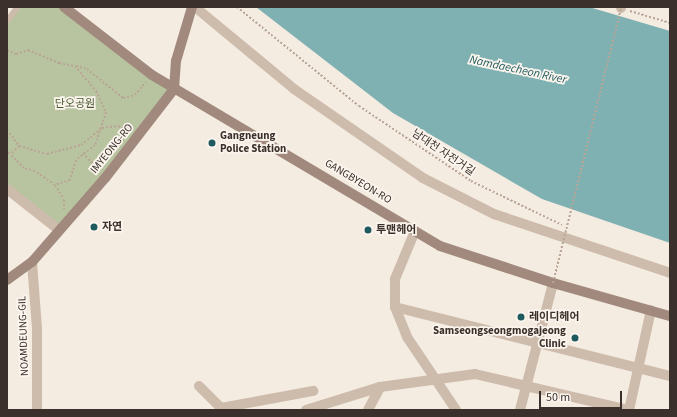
<!DOCTYPE html>
<html>
<head>
<meta charset="utf-8">
<style>
	body { margin:0 }
	#map { position:relative; width:677px; height:417px; overflow:hidden; background:#f4ebe1; font-family:"Source Sans 3","Noto Sans KR",sans-serif }
	div>[style] { position:absolute }
	[style*='--x'] { left:calc(var(--x)*1px); top:calc(var(--y)*1px); width:calc(var(--w)*1px); rotate:calc(var(--a)*1deg) }
	.green>* { inset:0; background:#b8c4a0 }
	.water>* { inset:0; background:#7fb0b2 }
	.path>* { height:2px; margin-top:-1px; transform-origin:0; background:repeating-linear-gradient(90deg,#b9a596 0 2px,transparent 0 4px) }
	.lane>* { height:5.5px; margin:-2.75px; padding:0 2.75px; transform-origin:2.75px; border-radius:2.75px; background:#cdbbac }
	.street>* { height:10px; margin:-5px; padding:0 5px; transform-origin:5px; border-radius:5px; background:#cdbbac }
	.secondary>* { height:10px; margin:-5px; padding:0 5px; transform-origin:5px; border-radius:5px; background:#a18a7d }
	.path-bridge>* { height:2px; margin-top:-1px; transform-origin:0; background:repeating-linear-gradient(90deg,#b9a596 0 2px,transparent 0 4px) }
	.dots>* { width:11px; height:11px; translate:-50% -50%; box-sizing:border-box; border:2px solid #fbf5ee; border-radius:50% }
	span { translate:-50% -50%; white-space:nowrap; text-align:center; line-height:1.15; -webkit-text-stroke:3.5px #fbf5ee; paint-order:stroke }
	.park-label { font-size:11px; color:#4a5a2e }
	.poi-label { font-size:11px; color:#3b302b; font-weight:700 }
	.left { translate:0 -50%; text-align:left }
	.right { translate:-100% -50%; text-align:right }
	.street-label { font-size:11px; color:#3b302b }
	.water-label { font-size:12px; color:#1f5a5e; font-style:italic }
	.frame { position:absolute; inset:0; border:8px solid #3b302b; pointer-events:none }
	.scale { position:absolute; left:539px; top:391px; width:83px; height:18px; box-sizing:border-box; border:2px solid #3b302b; border-top:0; padding-left:5px; font-size:12px; line-height:14px; white-space:nowrap; color:#3b302b; -webkit-text-stroke:3px #fbf5ee; paint-order:stroke }
</style>
</head>
<body>
<div id="map">
	<div class="green">
		<div style="clip-path:polygon(18px 7px,60px 7px,174px 89px,59px 230px,7px 189px,7px 21px)"></div>
	</div>
	<div class="water">
		<div style="clip-path:polygon(256px 7px,589px 7px,670px 31px,670px 243px,542px 199px,393px 113px)"></div>
	</div>
	<div class="path">
		<div style="--x:237;--y:7;--w:157;--a:39.1"></div>
		<div style="--x:359;--y:106;--w:135;--a:33.8"></div>
		<div style="--x:471;--y:181;--w:101;--a:25.8"></div>
		<div style="--x:630;--y:11;--w:42;--a:16.7"></div>
		<div style="--x:7;--y:50;--w:10;--a:24"></div>
		<div style="--x:16;--y:54;--w:13;--a:-18"></div>
		<div style="--x:28;--y:50;--w:34;--a:23"></div>
		<div style="--x:59;--y:63;--w:16;--a:11"></div>
		<div style="--x:75;--y:66;--w:33;--a:50"></div>
		<div style="--x:96;--y:91;--w:23;--a:65"></div>
		<div style="--x:106;--y:112;--w:35;--a:108"></div>
		<div style="--x:95;--y:145;--w:24;--a:142"></div>
		<div style="--x:76;--y:160;--w:21;--a:107"></div>
		<div style="--x:70;--y:180;--w:16;--a:162"></div>
		<div style="--x:55;--y:185;--w:24;--a:-145"></div>
		<div style="--x:35;--y:171;--w:11;--a:-165"></div>
		<div style="--x:24;--y:168;--w:24;--a:-135"></div>
		<div style="--x:76;--y:66;--w:11;--a:15"></div>
		<div style="--x:87;--y:69;--w:46;--a:38.9"></div>
		<div style="--x:123;--y:98;--w:12;--a:-14"></div>
		<div style="--x:135;--y:95;--w:17;--a:-50"></div>
		<div style="--x:7;--y:130;--w:20;--a:53"></div>
		<div style="--x:19;--y:146;--w:29;--a:16"></div>
		<div style="--x:47;--y:154;--w:35;--a:-15"></div>
		<div style="--x:81;--y:145;--w:27;--a:-39"></div>
		<div style="--x:102;--y:128;--w:16;--a:-7"></div>
		<div style="--x:118;--y:126;--w:13;--a:18"></div>
		<div style="--x:12;--y:153;--w:10;--a:-45"></div>
		<div style="--x:83;--y:153;--w:24;--a:48"></div>
		<div style="--x:55;--y:185;--w:17;--a:59"></div>
		<div style="--x:64;--y:200;--w:9;--a:90"></div>
	</div>
	<div class="lane">
		<div style="--x:7;--y:21;--w:18;--a:-52"></div>
	</div>
	<div class="street">
		<div style="--x:195;--y:7;--w:129;--a:39.6"></div>
		<div style="--x:294;--y:89;--w:157;--a:34.6"></div>
		<div style="--x:423;--y:178;--w:80;--a:26.9"></div>
		<div style="--x:494;--y:214;--w:186;--a:18.5"></div>
		<div style="--x:621;--y:8;--w:1;--a:-90"></div>
		<div style="--x:7;--y:189;--w:66;--a:38.3"></div>
		<div style="--x:415;--y:231;--w:52;--a:112.6"></div>
		<div style="--x:395;--y:279;--w:28;--a:90"></div>
		<div style="--x:395;--y:307;--w:32;--a:68"></div>
		<div style="--x:407;--y:337;--w:88;--a:56.1"></div>
		<div style="--x:32;--y:262;--w:67;--a:85.7"></div>
		<div style="--x:37;--y:329;--w:81;--a:90"></div>
		<div style="--x:395;--y:307;--w:284;--a:14.1"></div>
		<div style="--x:199;--y:386;--w:34;--a:45"></div>
		<div style="--x:221;--y:408;--w:94;--a:-10.5"></div>
		<div style="--x:306;--y:410;--w:77;--a:-17.3"></div>
		<div style="--x:380;--y:387;--w:96;--a:-7.8"></div>
		<div style="--x:475;--y:374;--w:157;--a:13.2"></div>
		<div style="--x:368;--y:410;--w:26;--a:-62"></div>
		<div style="--x:520;--y:410;--w:131;--a:-75.4"></div>
		<div style="--x:629;--y:410;--w:102;--a:-77.6"></div>
	</div>
	<div class="secondary">
		<div style="--x:64;--y:7;--w:111;--a:37.7"></div>
		<div style="--x:152;--y:75;--w:335;--a:30.7"></div>
		<div style="--x:440;--y:246;--w:119;--a:18.1"></div>
		<div style="--x:553;--y:283;--w:122;--a:15.8"></div>
		<div style="--x:7;--y:280;--w:31;--a:-36"></div>
		<div style="--x:32;--y:262;--w:113;--a:-49"></div>
		<div style="--x:106;--y:177;--w:111;--a:-52.3"></div>
		<div style="--x:174;--y:89;--w:28;--a:-86"></div>
		<div style="--x:176;--y:61;--w:56;--a:-73.5"></div>
	</div>
	<div class="path-bridge">
		<div style="--x:553;--y:283;--w:283;--a:-76.1"></div>
	</div>
	<div class="dots">
		<div style="left:212px;top:143px;background:#1f5a5e"></div>
		<div style="left:94px;top:227px;background:#1f5a5e"></div>
		<div style="left:368px;top:230px;background:#1f5a5e"></div>
		<div style="left:521px;top:317px;background:#1f5a5e"></div>
		<div style="left:575px;top:338px;background:#1f5a5e"></div>
	</div>
	<div class="park-label">
		<span style="left:75px;top:104px">단오공원</span>
	</div>
	<div class="poi-label">
		<span class="left" style="left:220px;top:143px">Gangneung<br>Police Station</span>
		<span class="left" style="left:102px;top:227px">자연</span>
		<span class="left" style="left:376px;top:230px">투맨헤어</span>
		<span class="left" style="left:529px;top:317px">레이디헤어</span>
		<span class="right" style="left:566px;top:338px">Samseongseongmogajeong<br>Clinic</span>
	</div>
	<div class="street-label">
		<span style="left:112px;top:149px;rotate:-51deg">IMYEONG-RO</span>
		<span style="left:443px;top:153px;rotate:34deg">남대천 자전거길</span>
		<span style="left:358px;top:182px;rotate:31deg">GANGBYEON-RO</span>
		<span style="left:24px;top:336px;rotate:-92deg">NOAMDEUNG-GIL</span>
	</div>
	<div class="water-label">
		<span style="left:518px;top:70px;rotate:12deg">Namdaecheon River</span>
	</div>
	<div class="frame"></div>
	<div class="scale">50 m</div>
</div>
</body>
</html>
